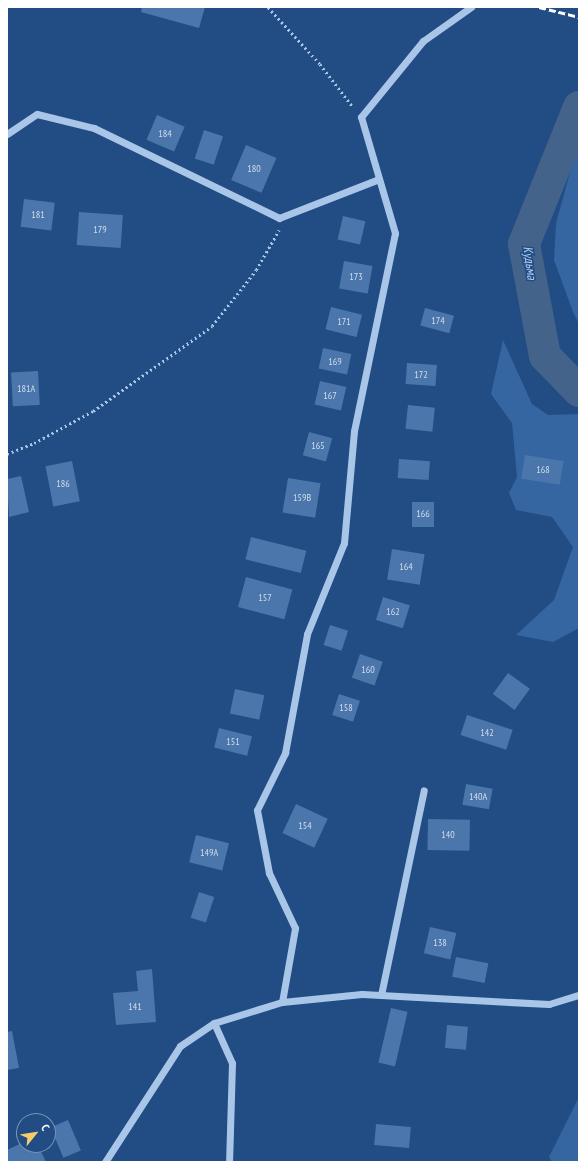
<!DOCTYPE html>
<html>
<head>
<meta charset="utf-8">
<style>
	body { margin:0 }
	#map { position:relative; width:586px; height:1169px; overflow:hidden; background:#214c84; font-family:"PT Sans Narrow",sans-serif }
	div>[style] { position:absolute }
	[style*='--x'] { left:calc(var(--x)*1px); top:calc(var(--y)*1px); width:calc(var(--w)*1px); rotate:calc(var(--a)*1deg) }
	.green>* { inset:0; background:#3566a1 }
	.river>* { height:32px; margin:-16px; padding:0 16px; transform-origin:16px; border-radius:16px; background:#43638a }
	.building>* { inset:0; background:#4a76ac; transform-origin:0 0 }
	.path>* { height:2.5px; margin-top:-1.25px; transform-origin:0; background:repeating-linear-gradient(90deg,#a9c6e9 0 2px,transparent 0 5px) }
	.minor>* { height:7px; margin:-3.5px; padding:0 3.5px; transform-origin:3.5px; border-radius:3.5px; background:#a9c6e9 }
	.rail>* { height:3px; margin-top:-1.5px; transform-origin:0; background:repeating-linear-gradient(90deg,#fff 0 7px,transparent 0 10px) }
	span { translate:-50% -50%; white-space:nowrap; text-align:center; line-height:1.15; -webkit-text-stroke:3px #214c84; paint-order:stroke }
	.number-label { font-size:10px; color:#d2ddea }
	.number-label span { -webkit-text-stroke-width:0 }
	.water-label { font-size:13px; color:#b4d0f0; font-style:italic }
	.frame { position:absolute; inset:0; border:8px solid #fff; pointer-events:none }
	.north { position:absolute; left:16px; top:1113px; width:40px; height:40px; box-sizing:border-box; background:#214c84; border:1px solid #7a94b5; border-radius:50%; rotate:60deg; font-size:11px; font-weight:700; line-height:16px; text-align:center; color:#fff }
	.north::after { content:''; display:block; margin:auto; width:14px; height:18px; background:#f5cd6a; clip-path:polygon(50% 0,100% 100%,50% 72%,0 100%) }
</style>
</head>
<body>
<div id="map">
	<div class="green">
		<div style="clip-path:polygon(579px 140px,579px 324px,573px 312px,554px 260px,556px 223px)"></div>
		<div style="clip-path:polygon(503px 340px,532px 404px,548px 415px,579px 414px,579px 628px,553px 642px,516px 635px,554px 600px,573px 547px,552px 517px,516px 510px,509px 493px,517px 477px,512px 423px,491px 394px)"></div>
		<div style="clip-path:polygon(579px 1097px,579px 1162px,552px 1162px,549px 1157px)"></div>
	</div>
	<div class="river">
		<div style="--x:579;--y:107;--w:148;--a:111.9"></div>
		<div style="--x:524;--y:244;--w:114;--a:79.4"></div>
		<div style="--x:545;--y:356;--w:49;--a:45.8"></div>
	</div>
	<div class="building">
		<div style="clip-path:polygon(142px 7px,205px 7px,199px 28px,141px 12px)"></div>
		<div style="left:157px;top:115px;width:30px;height:27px;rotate:23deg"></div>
		<div style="left:204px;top:130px;width:20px;height:30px;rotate:18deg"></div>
		<div style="left:246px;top:145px;width:33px;height:38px;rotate:23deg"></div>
		<div style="left:24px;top:199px;width:31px;height:28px;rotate:7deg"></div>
		<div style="left:79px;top:212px;width:44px;height:33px;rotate:4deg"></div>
		<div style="left:343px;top:216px;width:23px;height:24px;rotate:13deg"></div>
		<div style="left:344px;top:261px;width:29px;height:28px;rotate:10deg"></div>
		<div style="left:331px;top:307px;width:32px;height:23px;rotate:14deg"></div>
		<div style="left:425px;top:308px;width:30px;height:18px;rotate:15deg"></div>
		<div style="left:323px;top:348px;width:29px;height:21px;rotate:12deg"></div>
		<div style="left:407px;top:363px;width:30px;height:21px;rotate:4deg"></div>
		<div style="left:38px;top:371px;width:34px;height:27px;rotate:87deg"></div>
		<div style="left:320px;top:381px;width:27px;height:24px;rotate:13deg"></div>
		<div style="left:408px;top:405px;width:27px;height:24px;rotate:6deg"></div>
		<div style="left:309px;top:432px;width:24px;height:24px;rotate:15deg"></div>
		<div style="left:525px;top:455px;width:39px;height:24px;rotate:9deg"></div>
		<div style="left:399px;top:459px;width:31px;height:19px;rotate:4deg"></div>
		<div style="left:72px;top:461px;width:41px;height:27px;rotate:79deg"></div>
		<div style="clip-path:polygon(21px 476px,29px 512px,9px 517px,7px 479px)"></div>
		<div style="left:288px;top:478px;width:33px;height:35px;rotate:9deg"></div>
		<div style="left:412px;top:502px;width:22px;height:25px"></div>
		<div style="left:251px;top:537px;width:57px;height:23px;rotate:14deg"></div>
		<div style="left:392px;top:549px;width:33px;height:31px;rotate:9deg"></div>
		<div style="left:246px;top:577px;width:48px;height:31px;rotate:15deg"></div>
		<div style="left:383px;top:597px;width:28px;height:24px;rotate:17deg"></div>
		<div style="left:330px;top:625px;width:19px;height:21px;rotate:18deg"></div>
		<div style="left:360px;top:654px;width:24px;height:25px;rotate:19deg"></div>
		<div style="left:508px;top:673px;width:27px;height:26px;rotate:36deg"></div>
		<div style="left:235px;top:689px;width:30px;height:25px;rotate:12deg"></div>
		<div style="left:339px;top:694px;width:22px;height:22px;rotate:18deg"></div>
		<div style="left:467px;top:715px;width:48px;height:21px;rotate:18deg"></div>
		<div style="left:219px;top:728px;width:34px;height:20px;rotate:14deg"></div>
		<div style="left:466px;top:784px;width:27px;height:21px;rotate:10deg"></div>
		<div style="left:296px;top:804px;width:35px;height:32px;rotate:25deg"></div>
		<div style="left:428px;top:819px;width:42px;height:31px;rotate:1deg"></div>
		<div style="left:196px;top:835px;width:34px;height:28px;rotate:14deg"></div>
		<div style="left:199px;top:892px;width:16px;height:27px;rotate:18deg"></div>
		<div style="left:430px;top:927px;width:27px;height:27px;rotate:13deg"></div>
		<div style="left:456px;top:957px;width:33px;height:20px;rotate:11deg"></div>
		<div style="clip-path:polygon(152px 969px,156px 1022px,116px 1025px,113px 993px,138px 991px,136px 971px)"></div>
		<div style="left:391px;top:1008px;width:17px;height:56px;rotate:13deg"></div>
		<div style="left:447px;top:1025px;width:21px;height:23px;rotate:5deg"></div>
		<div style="clip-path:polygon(12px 1031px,19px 1068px,7px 1070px,7px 1032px)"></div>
		<div style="left:68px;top:1120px;width:33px;height:19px;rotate:67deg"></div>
		<div style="left:376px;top:1124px;width:35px;height:21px;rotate:5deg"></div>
		<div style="clip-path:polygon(24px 1142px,24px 1145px,38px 1145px,46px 1162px,7px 1162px,7px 1150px)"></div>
	</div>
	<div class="path">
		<div style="--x:268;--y:7;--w:77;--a:47.6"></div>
		<div style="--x:320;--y:64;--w:54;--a:52.5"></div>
		<div style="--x:7;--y:454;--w:29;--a:-22"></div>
		<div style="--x:34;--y:443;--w:67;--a:-28.5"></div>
		<div style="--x:93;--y:411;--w:146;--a:-35.5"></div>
		<div style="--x:212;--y:326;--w:71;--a:-51.8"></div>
		<div style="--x:256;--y:270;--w:46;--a:-60.1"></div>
	</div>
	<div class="minor">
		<div style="--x:7;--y:134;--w:36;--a:-34"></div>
		<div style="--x:37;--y:114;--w:59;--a:13.8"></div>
		<div style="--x:94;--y:128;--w:206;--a:25.9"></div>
		<div style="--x:279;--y:218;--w:107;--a:-21.3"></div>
		<div style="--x:381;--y:995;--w:209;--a:-78.2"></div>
		<div style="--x:282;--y:1002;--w:75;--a:-80"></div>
		<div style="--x:295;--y:928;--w:61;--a:-115.3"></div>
		<div style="--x:269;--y:873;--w:64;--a:-100.8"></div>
		<div style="--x:257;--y:810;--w:64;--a:-63.8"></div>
		<div style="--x:285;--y:753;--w:121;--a:-79.5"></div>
		<div style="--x:307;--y:634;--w:98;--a:-67.9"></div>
		<div style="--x:344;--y:543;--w:112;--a:-84.9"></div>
		<div style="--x:354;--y:431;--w:202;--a:-78.3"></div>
		<div style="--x:395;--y:233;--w:121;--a:-106.3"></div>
		<div style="--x:361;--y:117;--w:98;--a:-50.8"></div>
		<div style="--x:423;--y:41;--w:59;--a:-35.3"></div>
		<div style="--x:214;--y:1023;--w:71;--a:-17.2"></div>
		<div style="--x:282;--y:1002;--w:80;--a:-5.7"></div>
		<div style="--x:362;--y:994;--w:187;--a:3.1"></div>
		<div style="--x:549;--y:1004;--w:31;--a:-17"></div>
		<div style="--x:105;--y:1162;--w:138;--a:-57.1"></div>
		<div style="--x:180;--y:1046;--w:41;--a:-34.1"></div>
		<div style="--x:214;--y:1023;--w:44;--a:65.8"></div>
		<div style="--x:232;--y:1063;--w:99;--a:91.7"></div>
	</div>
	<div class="rail">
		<div style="--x:539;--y:7;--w:41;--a:14"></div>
	</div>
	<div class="number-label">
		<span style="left:165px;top:134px">184</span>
		<span style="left:254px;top:169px">180</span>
		<span style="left:38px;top:215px">181</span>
		<span style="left:100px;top:230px">179</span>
		<span style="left:356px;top:277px">173</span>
		<span style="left:438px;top:321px">174</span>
		<span style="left:344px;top:322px">171</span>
		<span style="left:335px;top:362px">169</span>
		<span style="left:421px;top:375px">172</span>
		<span style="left:26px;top:389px">181А</span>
		<span style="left:330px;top:396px">167</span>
		<span style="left:318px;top:446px">165</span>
		<span style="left:543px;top:470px">168</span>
		<span style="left:63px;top:484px">186</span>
		<span style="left:302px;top:498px">159В</span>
		<span style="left:423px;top:514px">166</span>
		<span style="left:406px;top:567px">164</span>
		<span style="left:265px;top:598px">157</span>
		<span style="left:393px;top:612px">162</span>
		<span style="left:368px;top:670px">160</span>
		<span style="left:346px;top:708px">158</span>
		<span style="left:487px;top:733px">142</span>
		<span style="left:233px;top:742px">151</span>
		<span style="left:478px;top:797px">140А</span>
		<span style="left:305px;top:826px">154</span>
		<span style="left:448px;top:835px">140</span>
		<span style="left:209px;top:853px">149А</span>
		<span style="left:440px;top:943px">138</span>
		<span style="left:135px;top:1007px">141</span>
	</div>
	<div class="water-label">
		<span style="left:529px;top:263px;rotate:82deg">Кудьма</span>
	</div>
	<div class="frame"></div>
	<div class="north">С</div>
</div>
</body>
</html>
